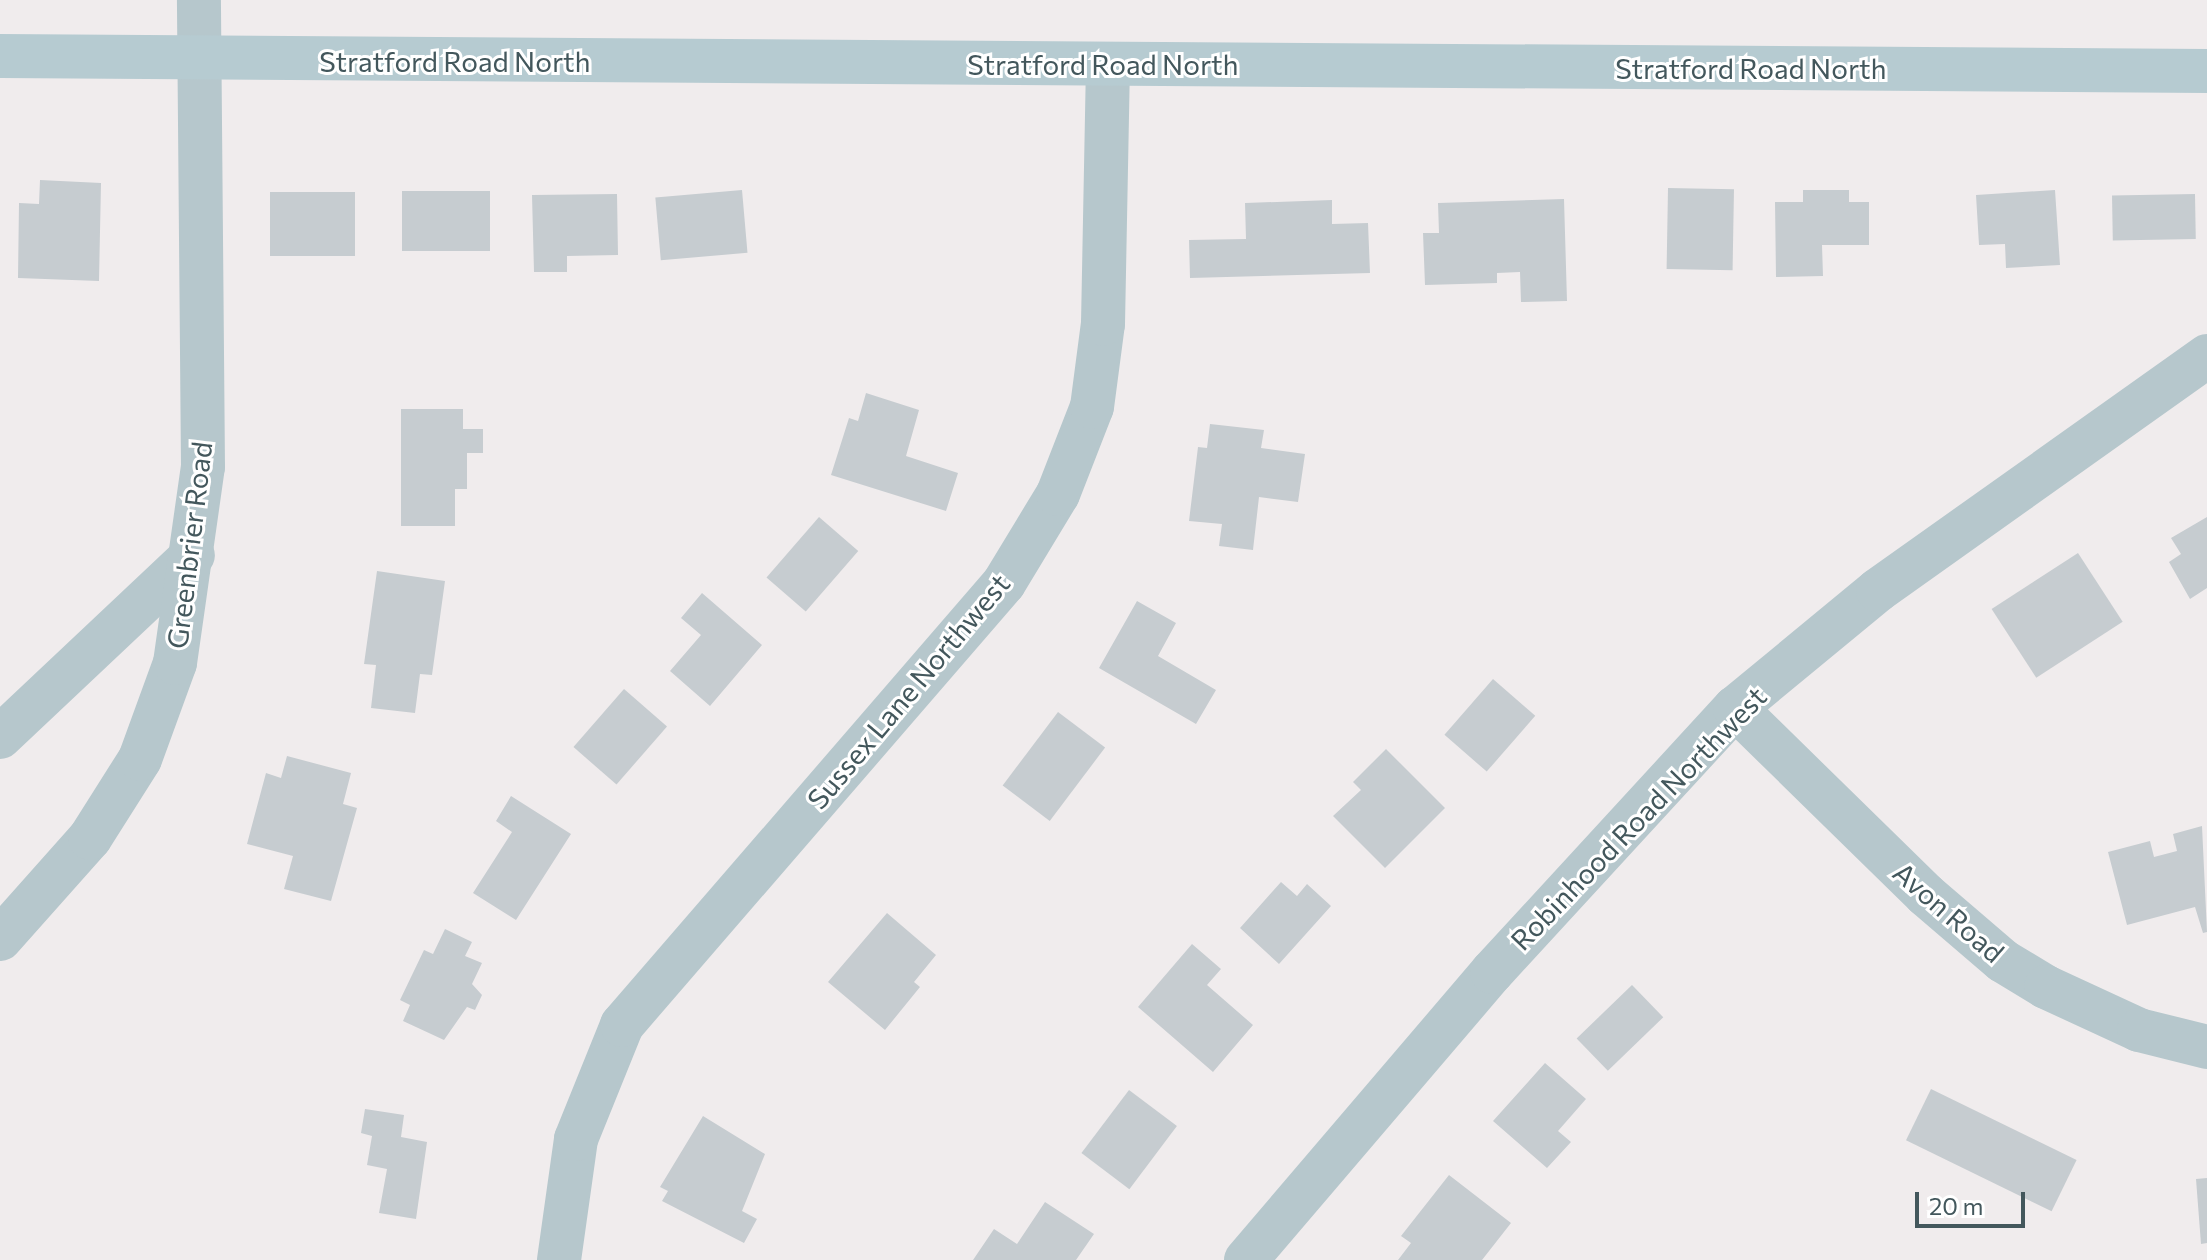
<!DOCTYPE html>
<html>
<head>
<meta charset="utf-8">
<style>
	body { margin:0 }
	#map { position:relative; width:2207px; height:1260px; overflow:hidden; background:#f0eced; font-family:Commissioner,sans-serif }
	div>[style] { position:absolute }
	[style*='--x'] { left:calc(var(--x)*1px); top:calc(var(--y)*1px); width:calc(var(--w)*1px); rotate:calc(var(--a)*1deg) }
	.building>* { inset:0; background:#c6ccd0; transform-origin:0 0 }
	.minor>* { height:44px; margin:-22px; padding:0 22px; transform-origin:22px; border-radius:22px; background:#b6c7cc }
	.tertiary>* { height:44px; margin:-22px; padding:0 22px; transform-origin:22px; border-radius:22px; background:#b6c7cc }
	.secondary>* { height:44px; margin:-22px; padding:0 22px; transform-origin:22px; border-radius:22px; background:#b6cbd1 }
	span { translate:-50% -50%; white-space:nowrap; text-align:center; line-height:1.15; -webkit-text-stroke:6px #fff; paint-order:stroke }
	.street-label { font-size:28px; color:#43575c }
	.scale { position:absolute; left:1915px; top:1192px; width:110px; height:36px; box-sizing:border-box; border:4px solid #43575c; border-top:0; padding-left:10px; font-size:24px; line-height:28px; white-space:nowrap; color:#43575c; -webkit-text-stroke:6px #fff; paint-order:stroke }
</style>
</head>
<body>
<div id="map">
	<div class="building">
		<div style="clip-path:polygon(40px 180px,101px 183px,99px 281px,18px 278px,19px 203px,39px 204px)"></div>
		<div style="left:1668px;top:188px;width:66px;height:81px;rotate:1deg"></div>
		<div style="left:742px;top:190px;width:63px;height:87px;rotate:85deg"></div>
		<div style="clip-path:polygon(1803px 190px,1849px 190px,1849px 202px,1869px 202px,1869px 245px,1822px 245px,1823px 276px,1776px 277px,1775px 202px,1803px 202px)"></div>
		<div style="clip-path:polygon(2055px 190px,2060px 265px,2006px 268px,2005px 244px,1979px 245px,1976px 195px)"></div>
		<div style="left:402px;top:191px;width:88px;height:60px"></div>
		<div style="left:270px;top:192px;width:85px;height:64px"></div>
		<div style="clip-path:polygon(617px 194px,618px 255px,567px 256px,567px 272px,534px 272px,532px 195px)"></div>
		<div style="left:2195px;top:194px;width:45px;height:83px;rotate:89deg"></div>
		<div style="clip-path:polygon(1564px 199px,1567px 301px,1521px 302px,1520px 272px,1497px 273px,1497px 283px,1425px 285px,1423px 233px,1439px 233px,1438px 203px)"></div>
		<div style="clip-path:polygon(1332px 200px,1332px 224px,1368px 223px,1370px 273px,1190px 278px,1189px 240px,1246px 239px,1245px 203px)"></div>
		<div style="clip-path:polygon(866px 393px,919px 410px,906px 456px,958px 473px,946px 511px,831px 475px,849px 418px,858px 421px)"></div>
		<div style="clip-path:polygon(401px 409px,463px 409px,463px 429px,483px 429px,483px 453px,467px 453px,467px 489px,455px 489px,455px 526px,401px 526px)"></div>
		<div style="clip-path:polygon(1210px 424px,1264px 430px,1261px 448px,1305px 454px,1298px 502px,1259px 497px,1253px 550px,1219px 546px,1222px 524px,1189px 521px,1198px 447px,1207px 448px)"></div>
		<div style="left:819px;top:517px;width:52px;height:80px;rotate:41deg"></div>
		<div style="clip-path:polygon(2207px 517px,2207px 588px,2190px 599px,2169px 562px,2181px 554px,2171px 538px)"></div>
		<div style="left:2078px;top:553px;width:82px;height:103px;rotate:57deg"></div>
		<div style="clip-path:polygon(377px 571px,445px 581px,432px 675px,420px 674px,415px 713px,371px 708px,376px 665px,364px 664px)"></div>
		<div style="clip-path:polygon(702px 593px,762px 645px,710px 706px,670px 671px,701px 635px,681px 618px)"></div>
		<div style="clip-path:polygon(1137px 601px,1176px 623px,1158px 656px,1216px 690px,1196px 724px,1099px 668px)"></div>
		<div style="left:1493px;top:679px;width:56px;height:74px;rotate:41deg"></div>
		<div style="left:624px;top:689px;width:57px;height:77px;rotate:41deg"></div>
		<div style="left:1058px;top:712px;width:59px;height:92px;rotate:37deg"></div>
		<div style="clip-path:polygon(1386px 749px,1445px 808px,1385px 868px,1333px 816px,1361px 790px,1353px 782px)"></div>
		<div style="clip-path:polygon(287px 756px,351px 773px,343px 804px,357px 808px,331px 901px,284px 889px,293px 856px,247px 844px,266px 773px,281px 778px)"></div>
		<div style="clip-path:polygon(511px 796px,571px 834px,516px 920px,473px 893px,512px 832px,496px 821px)"></div>
		<div style="clip-path:polygon(2202px 826px,2207px 932px,2203px 933px,2195px 907px,2127px 925px,2108px 852px,2150px 841px,2154px 857px,2177px 851px,2173px 834px)"></div>
		<div style="clip-path:polygon(1281px 882px,1297px 896px,1307px 884px,1331px 906px,1279px 964px,1240px 928px)"></div>
		<div style="clip-path:polygon(887px 913px,936px 955px,914px 982px,920px 987px,885px 1030px,828px 982px)"></div>
		<div style="clip-path:polygon(445px 929px,472px 942px,465px 956px,482px 963px,472px 984px,482px 995px,475px 1010px,467px 1007px,444px 1040px,403px 1021px,410px 1005px,400px 1000px,424px 950px,433px 954px)"></div>
		<div style="clip-path:polygon(1192px 944px,1221px 969px,1207px 985px,1253px 1025px,1213px 1072px,1138px 1007px)"></div>
		<div style="left:1632px;top:985px;width:45px;height:77px;rotate:46deg"></div>
		<div style="clip-path:polygon(1545px 1063px,1586px 1099px,1558px 1131px,1571px 1142px,1547px 1168px,1493px 1121px)"></div>
		<div style="left:1931px;top:1089px;width:162px;height:57px;rotate:26deg"></div>
		<div style="left:1129px;top:1090px;width:60px;height:79px;rotate:37deg"></div>
		<div style="clip-path:polygon(365px 1109px,404px 1115px,401px 1137px,427px 1142px,416px 1219px,379px 1213px,387px 1169px,367px 1165px,372px 1136px,361px 1133px)"></div>
		<div style="clip-path:polygon(703px 1116px,765px 1154px,742px 1211px,757px 1219px,744px 1243px,662px 1201px,668px 1191px,660px 1187px)"></div>
		<div style="clip-path:polygon(1449px 1175px,1511px 1223px,1482px 1260px,1398px 1260px,1411px 1243px,1401px 1236px)"></div>
		<div style="clip-path:polygon(2207px 1178px,2207px 1243px,2201px 1244px,2196px 1179px)"></div>
		<div style="clip-path:polygon(1045px 1202px,1094px 1234px,1076px 1260px,973px 1260px,994px 1229px,1017px 1244px)"></div>
	</div>
	<div class="minor">
		<div style="--x:1735;--y:708;--w:267;--a:44.4"></div>
		<div style="--x:1926;--y:895;--w:101;--a:40.6"></div>
		<div style="--x:2003;--y:961;--w:50;--a:31.2"></div>
		<div style="--x:2046;--y:987;--w:102;--a:24.8"></div>
		<div style="--x:2139;--y:1030;--w:70;--a:14"></div>
		<div style="--x:0;--y:737;--w:265;--a:-43.3"></div>
		<div style="--x:0;--y:939;--w:135;--a:-48.3"></div>
		<div style="--x:90;--y:838;--w:93;--a:-57.7"></div>
		<div style="--x:140;--y:759;--w:102;--a:-70"></div>
		<div style="--x:175;--y:663;--w:198;--a:-81.9"></div>
		<div style="--x:203;--y:467;--w:467;--a:-90.5"></div>
		<div style="--x:559;--y:1260;--w:122;--a:-82"></div>
		<div style="--x:576;--y:1139;--w:123;--a:-68"></div>
		<div style="--x:622;--y:1025;--w:584;--a:-49.16"></div>
		<div style="--x:1004;--y:583;--w:104;--a:-58.8"></div>
		<div style="--x:1058;--y:494;--w:93;--a:-68.7"></div>
		<div style="--x:1092;--y:407;--w:84;--a:-82.5"></div>
		<div style="--x:1103;--y:324;--w:260;--a:-88.9"></div>
	</div>
	<div class="tertiary">
		<div style="--x:1246;--y:1260;--w:379;--a:-49.5"></div>
		<div style="--x:1492;--y:972;--w:359;--a:-47.4"></div>
		<div style="--x:1735;--y:708;--w:185;--a:-39.5"></div>
		<div style="--x:1878;--y:590;--w:404;--a:-35.4"></div>
	</div>
	<div class="secondary">
		<div style="--x:0;--y:56;--w:2207;--a:0.39"></div>
	</div>
	<div class="street-label">
		<span style="left:455px;top:61px">Stratford Road North</span>
		<span style="left:1103px;top:64px">Stratford Road North</span>
		<span style="left:1751px;top:68px">Stratford Road North</span>
		<span style="left:189px;top:545px;rotate:-83deg">Greenbrier Road</span>
		<span style="left:908px;top:691px;rotate:-50deg">Sussex Lane Northwest</span>
		<span style="left:1638px;top:818px;rotate:-46deg">Robinhood Road Northwest</span>
		<span style="left:1949px;top:912px;rotate:41deg">Avon Road</span>
	</div>
	<div class="scale">20 m</div>
</div>
</body>
</html>
